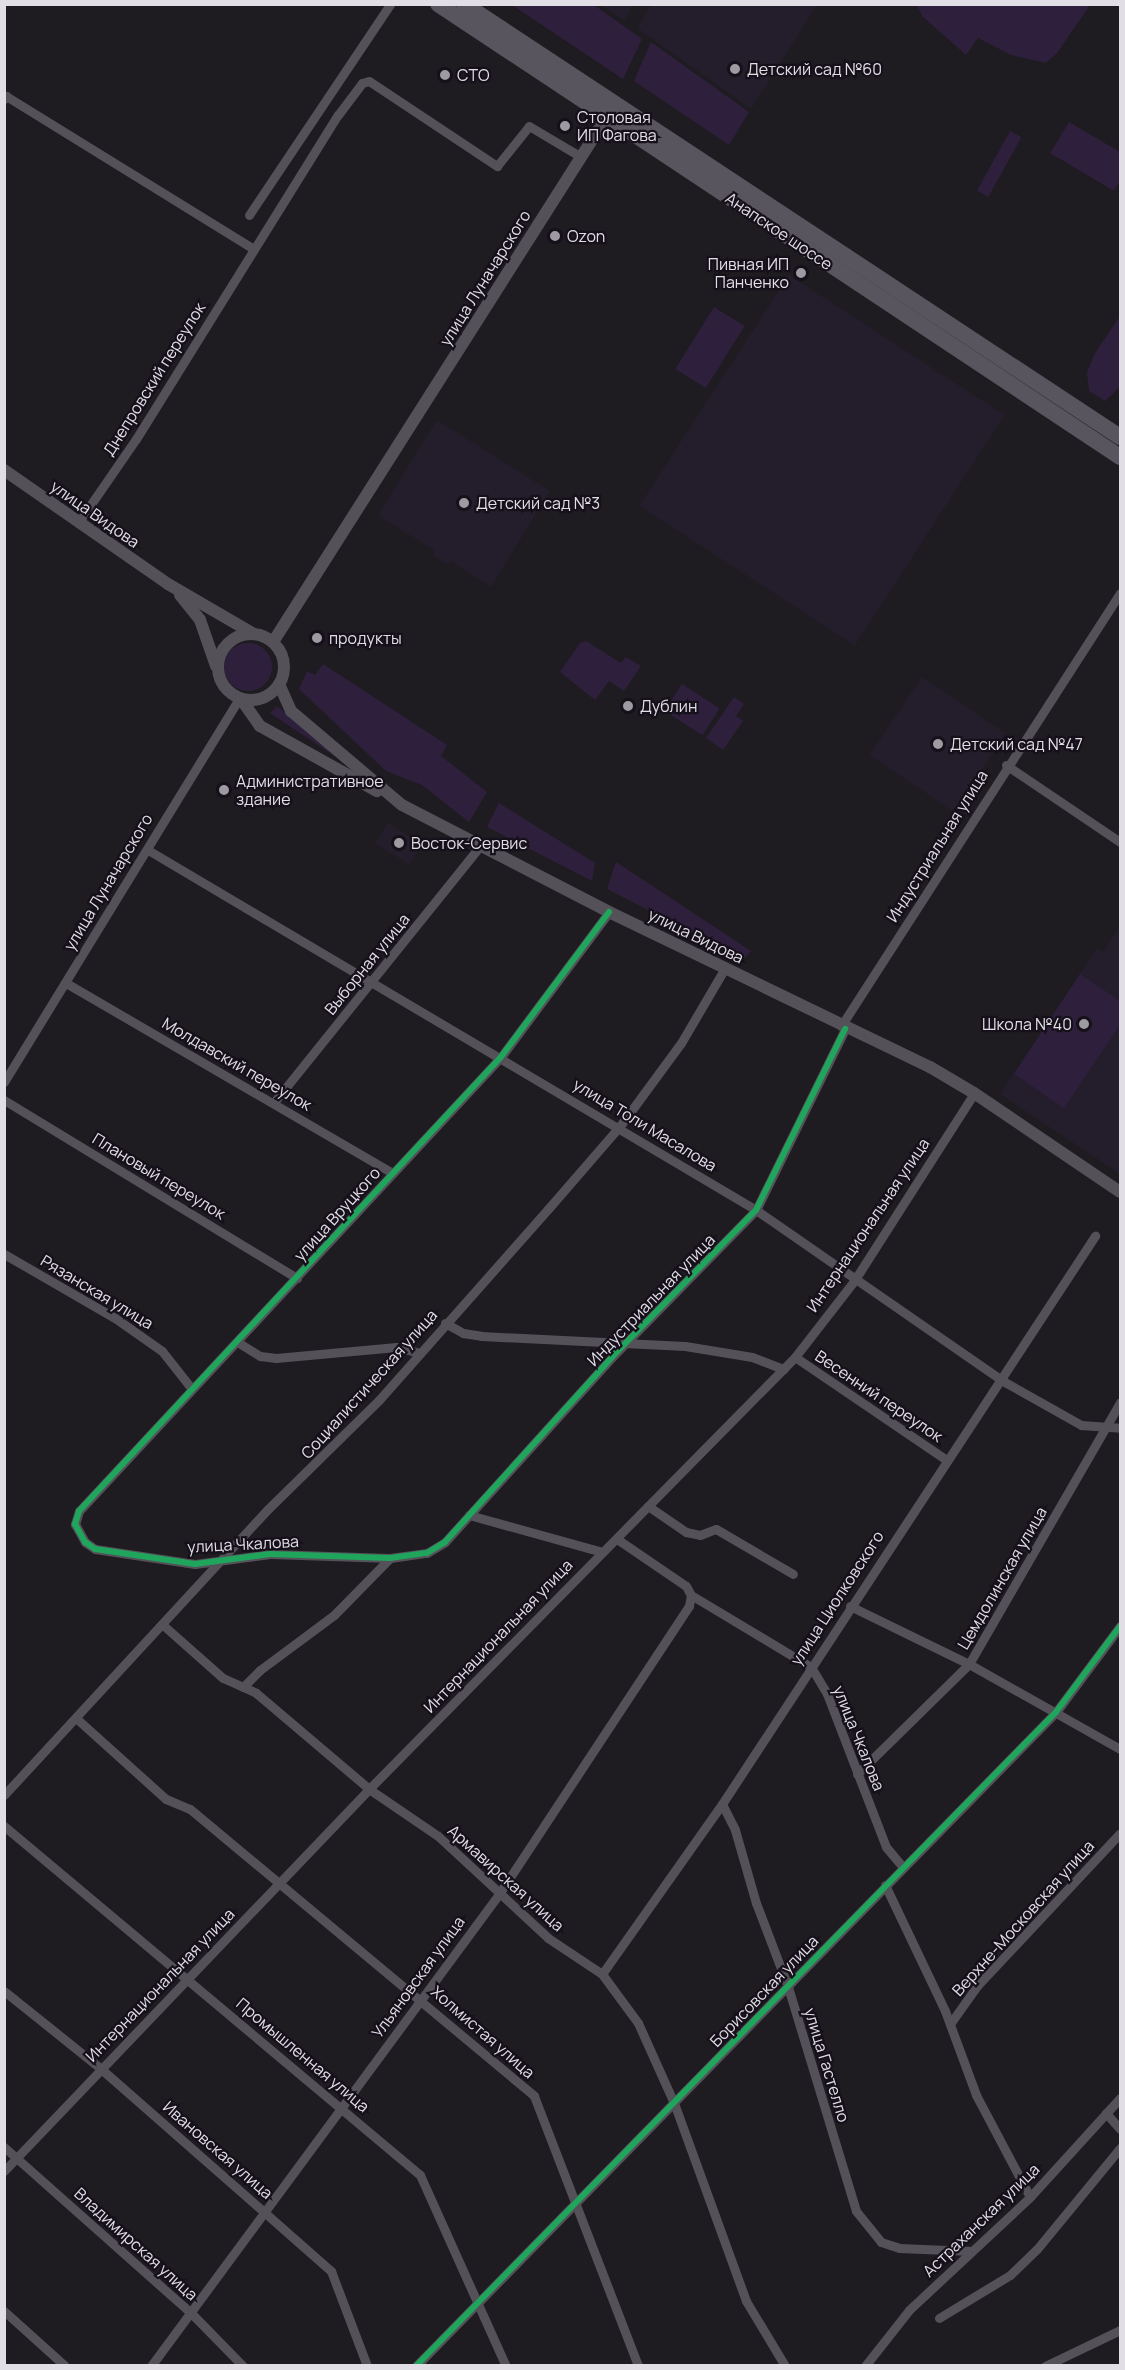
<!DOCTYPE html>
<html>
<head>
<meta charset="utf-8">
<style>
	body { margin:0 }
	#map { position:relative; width:1125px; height:2370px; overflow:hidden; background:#1e1b21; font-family:Manrope,sans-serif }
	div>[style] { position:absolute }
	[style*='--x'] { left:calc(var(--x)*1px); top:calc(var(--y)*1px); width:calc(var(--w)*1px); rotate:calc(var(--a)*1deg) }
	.built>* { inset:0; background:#241e2c; transform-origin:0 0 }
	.green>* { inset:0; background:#2e203c; transform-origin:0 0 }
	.round { border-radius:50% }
	.minor>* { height:9px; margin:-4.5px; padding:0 4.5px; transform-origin:4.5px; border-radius:4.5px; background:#545159 }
	.tertiary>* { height:12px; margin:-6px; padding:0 6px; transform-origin:6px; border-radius:6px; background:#545159 }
	.tertiary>.ring { margin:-6px; padding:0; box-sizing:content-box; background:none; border:12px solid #545159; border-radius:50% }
	.trunk>* { height:16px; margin:-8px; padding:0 8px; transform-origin:8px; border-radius:8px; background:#59555f }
	.cycleway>* { height:6px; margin:-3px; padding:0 3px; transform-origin:3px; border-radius:3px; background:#20a55d }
	.dots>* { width:16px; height:16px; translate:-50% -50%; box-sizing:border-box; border:3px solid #15101a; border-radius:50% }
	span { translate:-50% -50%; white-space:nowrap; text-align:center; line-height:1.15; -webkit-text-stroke:4.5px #15101a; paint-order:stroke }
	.poi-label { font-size:16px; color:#e1dee6 }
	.left { translate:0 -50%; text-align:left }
	.right { translate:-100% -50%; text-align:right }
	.street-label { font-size:16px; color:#e1dee6 }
	.frame { position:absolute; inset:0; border:6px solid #e1dee6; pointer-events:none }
</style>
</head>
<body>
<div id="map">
	<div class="built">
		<div style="clip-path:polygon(601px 5px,633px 5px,624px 21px)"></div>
		<div style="clip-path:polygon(651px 5px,651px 4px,817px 5px,751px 109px,637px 28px)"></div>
		<div style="left:789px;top:275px;width:257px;height:275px;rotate:33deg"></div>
		<div style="clip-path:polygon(437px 420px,550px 491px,491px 587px,451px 561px,447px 564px,433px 555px,435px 551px,378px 515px)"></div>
		<div style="left:922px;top:677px;width:101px;height:94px;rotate:34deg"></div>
		<div style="left:388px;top:823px;width:40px;height:24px;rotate:32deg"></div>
		<div style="clip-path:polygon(1120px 925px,1120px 1174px,1000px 1094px,1097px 948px,1103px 952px)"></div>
	</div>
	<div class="green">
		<div style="clip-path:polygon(512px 5px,594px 5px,642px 39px,623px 79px)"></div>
		<div style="clip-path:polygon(917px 5px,1090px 5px,1057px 53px,1046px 63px,1011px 55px,978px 38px,966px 55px,922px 16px)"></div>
		<div style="clip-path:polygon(651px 42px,749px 112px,729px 145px,634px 81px)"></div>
		<div style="clip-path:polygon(1069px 122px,1120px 152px,1120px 181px,1114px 191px,1050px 153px)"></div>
		<div style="left:1010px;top:131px;width:13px;height:68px;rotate:29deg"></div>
		<div style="left:714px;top:307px;width:36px;height:73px;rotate:32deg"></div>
		<div style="clip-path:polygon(1120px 316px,1120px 387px,1105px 401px,1089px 391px,1087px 372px,1095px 353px)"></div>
		<div style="clip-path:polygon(586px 641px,621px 663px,626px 657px,641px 666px,624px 691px,609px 681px,595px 700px,560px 672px,580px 643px)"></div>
		<div class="round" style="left:224px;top:643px;width:48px;height:48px"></div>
		<div style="clip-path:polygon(323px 664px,447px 745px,441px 756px,487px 792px,469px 822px,422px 785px,386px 771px,299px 689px,307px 671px,315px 675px)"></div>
		<div style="left:682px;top:684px;width:45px;height:32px;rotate:33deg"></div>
		<div style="clip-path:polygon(734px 697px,744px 704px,736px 716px,743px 721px,723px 750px,706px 738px)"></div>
		<div style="clip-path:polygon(277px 706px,357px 771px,270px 713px)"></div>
		<div style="clip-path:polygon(499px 803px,595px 863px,592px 881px,487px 827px)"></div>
		<div style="clip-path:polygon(616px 862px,751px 951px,744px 959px,607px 889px)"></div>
		<div style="clip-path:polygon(1080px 974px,1120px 1001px,1120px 1025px,1064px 1108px,1014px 1074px)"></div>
	</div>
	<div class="minor">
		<div style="--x:4;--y:99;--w:4;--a:-56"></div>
		<div style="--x:6;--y:96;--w:291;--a:31.7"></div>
		<div style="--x:249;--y:215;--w:254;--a:-56.2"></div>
		<div style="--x:78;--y:523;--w:102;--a:-55.4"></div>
		<div style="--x:136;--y:439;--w:382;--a:-58.1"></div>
		<div style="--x:338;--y:115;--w:40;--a:-53"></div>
		<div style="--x:362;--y:83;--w:7;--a:-16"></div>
		<div style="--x:369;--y:81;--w:154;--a:33.6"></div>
		<div style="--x:497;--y:166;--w:51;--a:-51.3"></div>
		<div style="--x:529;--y:126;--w:61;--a:30.8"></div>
		<div style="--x:1006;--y:765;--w:138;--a:34"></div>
		<div style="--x:148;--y:850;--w:707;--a:30.63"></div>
		<div style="--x:756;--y:1210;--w:300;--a:34.7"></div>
		<div style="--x:1003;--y:1381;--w:90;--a:29.4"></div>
		<div style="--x:1081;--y:1425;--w:39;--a:4"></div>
		<div style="--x:609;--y:912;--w:182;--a:126.7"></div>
		<div style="--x:500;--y:1058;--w:618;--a:132.9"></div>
		<div style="--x:79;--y:1511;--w:14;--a:107"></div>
		<div style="--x:75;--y:1524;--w:21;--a:61"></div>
		<div style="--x:85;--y:1542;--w:12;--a:35"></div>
		<div style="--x:95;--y:1549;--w:101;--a:8.5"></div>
		<div style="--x:195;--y:1564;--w:76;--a:-7.6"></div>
		<div style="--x:270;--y:1554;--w:120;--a:1.9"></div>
		<div style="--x:390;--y:1558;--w:37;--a:-8"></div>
		<div style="--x:427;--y:1553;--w:21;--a:-31"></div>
		<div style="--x:445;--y:1542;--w:249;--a:-47.9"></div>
		<div style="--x:612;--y:1357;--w:206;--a:-45.6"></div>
		<div style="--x:756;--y:1210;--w:202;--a:-63.8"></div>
		<div style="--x:66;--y:983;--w:378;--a:30.2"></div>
		<div style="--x:841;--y:1026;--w:515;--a:-57.2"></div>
		<div style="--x:4;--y:1082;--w:450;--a:-58.5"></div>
		<div style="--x:4;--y:1100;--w:343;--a:31.3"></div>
		<div style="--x:275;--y:1101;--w:329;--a:-51.2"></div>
		<div style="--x:4;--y:1254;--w:128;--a:30"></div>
		<div style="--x:115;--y:1318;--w:57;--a:35.1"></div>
		<div style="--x:162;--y:1351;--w:48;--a:51.7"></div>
		<div style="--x:445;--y:1323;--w:21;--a:29"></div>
		<div style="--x:463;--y:1333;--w:18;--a:9"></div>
		<div style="--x:481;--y:1336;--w:204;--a:2.8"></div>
		<div style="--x:685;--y:1346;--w:68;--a:9.3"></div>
		<div style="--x:752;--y:1357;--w:34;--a:21"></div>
		<div style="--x:239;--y:1343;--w:25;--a:32"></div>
		<div style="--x:260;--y:1356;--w:16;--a:7"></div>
		<div style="--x:276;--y:1358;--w:121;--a:-5.2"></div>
		<div style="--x:397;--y:1347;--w:23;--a:15"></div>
		<div style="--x:795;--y:1357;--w:181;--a:34.2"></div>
		<div style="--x:648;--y:1506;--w:46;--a:34.4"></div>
		<div style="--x:686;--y:1532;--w:14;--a:12"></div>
		<div style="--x:700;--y:1535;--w:17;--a:-21"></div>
		<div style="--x:716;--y:1529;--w:89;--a:30.3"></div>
		<div style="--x:469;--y:1515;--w:138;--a:15.5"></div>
		<div style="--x:617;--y:1539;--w:83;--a:34.3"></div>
		<div style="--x:686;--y:1586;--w:10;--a:61"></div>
		<div style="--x:691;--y:1595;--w:140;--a:31"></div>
		<div style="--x:811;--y:1667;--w:31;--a:59"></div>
		<div style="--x:827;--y:1694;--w:164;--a:68.9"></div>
		<div style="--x:886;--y:1847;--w:26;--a:50"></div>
		<div style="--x:850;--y:1606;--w:132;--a:26"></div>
		<div style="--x:969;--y:1664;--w:173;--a:29.4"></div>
		<div style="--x:163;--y:1625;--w:80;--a:41.5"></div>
		<div style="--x:223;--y:1678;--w:36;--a:24"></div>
		<div style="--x:256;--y:1693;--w:148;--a:40.3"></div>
		<div style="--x:369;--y:1789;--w:83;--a:34.3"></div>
		<div style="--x:438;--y:1836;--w:150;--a:42.8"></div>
		<div style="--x:548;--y:1938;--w:65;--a:33.7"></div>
		<div style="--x:602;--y:1974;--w:61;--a:53.7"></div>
		<div style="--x:638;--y:2023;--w:88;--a:65.8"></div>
		<div style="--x:674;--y:2103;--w:211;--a:70"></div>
		<div style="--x:746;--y:2301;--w:76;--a:59"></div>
		<div style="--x:243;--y:1687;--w:24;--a:-45"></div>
		<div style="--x:260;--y:1670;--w:92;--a:-36.6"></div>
		<div style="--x:334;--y:1615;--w:80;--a:-45.5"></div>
		<div style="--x:77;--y:1719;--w:120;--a:42"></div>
		<div style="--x:166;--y:1799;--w:26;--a:23"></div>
		<div style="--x:190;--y:1809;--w:448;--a:39.8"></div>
		<div style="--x:534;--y:2096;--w:289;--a:68.9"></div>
		<div style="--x:857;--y:1774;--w:157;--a:-44.5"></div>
		<div style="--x:969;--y:1664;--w:302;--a:-60"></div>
		<div style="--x:4;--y:1795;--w:388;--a:-47.3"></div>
		<div style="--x:267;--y:1510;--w:157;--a:-44.5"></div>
		<div style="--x:379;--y:1400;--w:255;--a:-48.5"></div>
		<div style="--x:548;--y:1209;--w:110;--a:-49.1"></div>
		<div style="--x:620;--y:1126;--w:103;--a:-53.7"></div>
		<div style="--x:681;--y:1043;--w:87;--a:-59.6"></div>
		<div style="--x:722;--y:1804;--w:29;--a:63"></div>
		<div style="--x:735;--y:1830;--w:76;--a:74"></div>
		<div style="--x:756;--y:1903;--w:90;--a:69.1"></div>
		<div style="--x:788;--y:1987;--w:234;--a:73.1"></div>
		<div style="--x:856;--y:2211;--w:40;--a:51"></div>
		<div style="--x:881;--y:2242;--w:19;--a:18"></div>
		<div style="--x:899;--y:2248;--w:73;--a:2.4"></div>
		<div style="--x:4;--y:1826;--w:543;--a:39.99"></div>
		<div style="--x:420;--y:2175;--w:209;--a:65.8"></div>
		<div style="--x:885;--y:1885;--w:140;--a:64.5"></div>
		<div style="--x:945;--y:2011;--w:90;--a:69.7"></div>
		<div style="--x:976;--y:2095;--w:115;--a:62.1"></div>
		<div style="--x:602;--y:1974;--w:208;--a:-54.8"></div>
		<div style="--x:722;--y:1804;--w:680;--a:-56.71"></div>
		<div style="--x:4;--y:1991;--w:123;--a:38.7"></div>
		<div style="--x:100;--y:2068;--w:308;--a:41.3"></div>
		<div style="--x:331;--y:2271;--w:102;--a:69.2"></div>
		<div style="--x:950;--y:2024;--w:47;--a:-54.6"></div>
		<div style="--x:977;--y:1986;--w:209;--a:-46.9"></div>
		<div style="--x:1106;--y:2113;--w:21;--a:49"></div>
		<div style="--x:4;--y:2147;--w:251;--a:41.6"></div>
		<div style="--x:192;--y:2314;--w:73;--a:45.6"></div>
		<div style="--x:4;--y:2171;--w:528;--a:-46.3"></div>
		<div style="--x:369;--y:1789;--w:607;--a:-45.4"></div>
		<div style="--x:795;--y:1357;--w:96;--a:-52.2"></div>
		<div style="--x:854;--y:1281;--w:223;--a:-57.4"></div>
		<div style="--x:4;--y:2311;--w:82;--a:42"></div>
		<div style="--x:939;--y:2318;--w:83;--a:-31.2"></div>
		<div style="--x:1010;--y:2275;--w:37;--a:-44"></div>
		<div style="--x:1037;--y:2249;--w:131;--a:-50.6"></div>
		<div style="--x:151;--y:2366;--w:586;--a:-53.6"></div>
		<div style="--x:499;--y:1894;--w:345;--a:-56.6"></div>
		<div style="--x:689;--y:1606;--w:11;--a:-80"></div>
		<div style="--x:416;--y:2366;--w:915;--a:-45.62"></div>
		<div style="--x:1056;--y:1712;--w:107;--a:-53.3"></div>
		<div style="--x:865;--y:2366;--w:71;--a:-51.8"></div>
		<div style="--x:909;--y:2310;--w:166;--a:-43"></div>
		<div style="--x:1030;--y:2197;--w:134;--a:-47.7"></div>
		<div style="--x:1045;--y:2366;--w:83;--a:-25.6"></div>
	</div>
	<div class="tertiary">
		<div style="--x:4;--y:470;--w:200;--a:34.8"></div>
		<div style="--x:168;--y:584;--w:99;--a:30.2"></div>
		<div style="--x:180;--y:595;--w:32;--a:51"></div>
		<div style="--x:200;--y:620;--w:49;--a:70.8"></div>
		<div class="ring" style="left:218px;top:634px;width:54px;height:54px"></div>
		<div style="--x:273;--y:642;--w:630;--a:-57.57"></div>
		<div style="--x:279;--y:684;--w:30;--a:66"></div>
		<div style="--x:291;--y:711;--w:145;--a:40.3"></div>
		<div style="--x:402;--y:805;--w:233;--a:27.3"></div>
		<div style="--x:609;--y:912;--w:356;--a:25.8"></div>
		<div style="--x:930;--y:1067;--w:51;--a:30.6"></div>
		<div style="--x:974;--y:1093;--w:176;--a:34.1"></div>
		<div style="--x:241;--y:699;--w:33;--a:55"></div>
		<div style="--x:260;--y:726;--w:134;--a:29.1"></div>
	</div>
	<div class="trunk">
		<div style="--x:438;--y:4;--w:819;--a:33.59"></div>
		<div style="--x:464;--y:4;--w:786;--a:33.43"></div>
	</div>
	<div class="cycleway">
		<div style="--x:609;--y:912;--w:182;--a:126.7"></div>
		<div style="--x:500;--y:1058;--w:618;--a:132.9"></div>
		<div style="--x:79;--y:1511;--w:14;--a:107"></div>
		<div style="--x:75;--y:1524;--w:21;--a:61"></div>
		<div style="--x:85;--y:1542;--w:12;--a:35"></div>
		<div style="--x:95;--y:1549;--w:101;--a:8.5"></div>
		<div style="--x:195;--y:1564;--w:76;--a:-7.6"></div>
		<div style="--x:270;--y:1554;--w:120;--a:1.9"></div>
		<div style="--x:390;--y:1558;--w:37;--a:-8"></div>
		<div style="--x:427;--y:1553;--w:21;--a:-31"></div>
		<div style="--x:445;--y:1542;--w:249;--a:-47.9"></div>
		<div style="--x:612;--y:1357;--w:206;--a:-45.6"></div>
		<div style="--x:756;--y:1210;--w:202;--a:-63.8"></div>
		<div style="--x:416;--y:2366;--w:915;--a:-45.62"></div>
		<div style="--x:1056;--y:1712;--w:107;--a:-53.3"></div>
	</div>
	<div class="dots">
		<div style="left:735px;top:69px;background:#9d9aa1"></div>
		<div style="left:445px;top:75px;background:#9d9aa1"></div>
		<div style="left:565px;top:126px;background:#9d9aa1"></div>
		<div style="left:555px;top:236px;background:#9d9aa1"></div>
		<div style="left:801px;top:273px;background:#9d9aa1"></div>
		<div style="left:464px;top:503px;background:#9d9aa1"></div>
		<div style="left:317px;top:638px;background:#9d9aa1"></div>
		<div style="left:628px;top:706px;background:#9d9aa1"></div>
		<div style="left:938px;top:744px;background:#9d9aa1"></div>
		<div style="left:224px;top:790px;background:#9d9aa1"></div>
		<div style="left:399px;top:843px;background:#9d9aa1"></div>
		<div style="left:1084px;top:1024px;background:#9d9aa1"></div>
	</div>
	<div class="poi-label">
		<span class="left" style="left:747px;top:69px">Детский сад №60</span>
		<span class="left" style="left:457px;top:75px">СТО</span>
		<span class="left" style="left:577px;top:126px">Столовая<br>ИП Фагова</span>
		<span class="left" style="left:567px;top:236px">Ozon</span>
		<span class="right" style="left:789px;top:273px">Пивная ИП<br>Панченко</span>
		<span class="left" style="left:476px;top:503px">Детский сад №3</span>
		<span class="left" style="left:329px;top:638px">продукты</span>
		<span class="left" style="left:640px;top:706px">Дублин</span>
		<span class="left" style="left:950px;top:744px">Детский сад №47</span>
		<span class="left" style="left:236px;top:790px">Административное<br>здание</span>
		<span class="left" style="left:411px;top:843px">Восток-Сервис</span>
		<span class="right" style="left:1072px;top:1024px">Школа №40</span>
	</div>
	<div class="street-label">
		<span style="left:779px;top:231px;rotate:34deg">Анапское шоссе</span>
		<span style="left:485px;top:278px;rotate:-58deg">улица Луначарского</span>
		<span style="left:154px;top:379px;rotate:-58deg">Днепровский переулок</span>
		<span style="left:95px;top:514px;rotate:35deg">улица Видова</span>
		<span style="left:937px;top:846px;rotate:-58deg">Индустриальная улица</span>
		<span style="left:108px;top:882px;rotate:-59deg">улица Луначарского</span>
		<span style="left:696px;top:936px;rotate:26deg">улица Видова</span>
		<span style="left:367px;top:964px;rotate:-51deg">Выборная улица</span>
		<span style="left:237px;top:1064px;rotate:30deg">Молдавский переулок</span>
		<span style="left:645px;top:1125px;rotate:31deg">улица Толи Масалова</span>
		<span style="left:159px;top:1176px;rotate:31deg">Плановый переулок</span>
		<span style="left:337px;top:1214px;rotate:-48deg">улица Вруцкого</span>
		<span style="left:868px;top:1225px;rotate:-56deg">Интернациональная улица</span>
		<span style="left:97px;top:1292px;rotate:31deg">Рязанская улица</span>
		<span style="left:651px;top:1300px;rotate:-46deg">Индустриальная улица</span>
		<span style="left:369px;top:1384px;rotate:-48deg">Социалистическая улица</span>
		<span style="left:879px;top:1396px;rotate:34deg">Весенний переулок</span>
		<span style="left:243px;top:1544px;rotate:-3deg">улица Чкалова</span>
		<span style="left:1002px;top:1578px;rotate:-60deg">Цемдолинская улица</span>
		<span style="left:837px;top:1598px;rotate:-57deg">улица Циолковского</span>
		<span style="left:498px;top:1636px;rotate:-46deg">Интернациональная улица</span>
		<span style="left:859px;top:1738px;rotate:68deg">улица Чкалова</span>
		<span style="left:506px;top:1878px;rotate:42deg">Армавирская улица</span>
		<span style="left:1023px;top:1918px;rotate:-48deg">Верхне-Московская улица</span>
		<span style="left:418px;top:1977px;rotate:-54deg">Ульяновская улица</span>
		<span style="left:160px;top:1985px;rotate:-46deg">Интернациональная улица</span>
		<span style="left:764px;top:1991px;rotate:-46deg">Борисовская улица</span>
		<span style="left:483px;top:2032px;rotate:41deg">Холмистая улица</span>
		<span style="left:303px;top:2055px;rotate:40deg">Промышленная улица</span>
		<span style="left:827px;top:2065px;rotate:73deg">улица Гастелло</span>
		<span style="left:218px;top:2150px;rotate:41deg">Ивановская улица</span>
		<span style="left:981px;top:2220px;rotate:-44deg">Астраханская улица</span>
		<span style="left:136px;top:2244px;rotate:42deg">Владимирская улица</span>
	</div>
	<div class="frame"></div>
</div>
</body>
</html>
